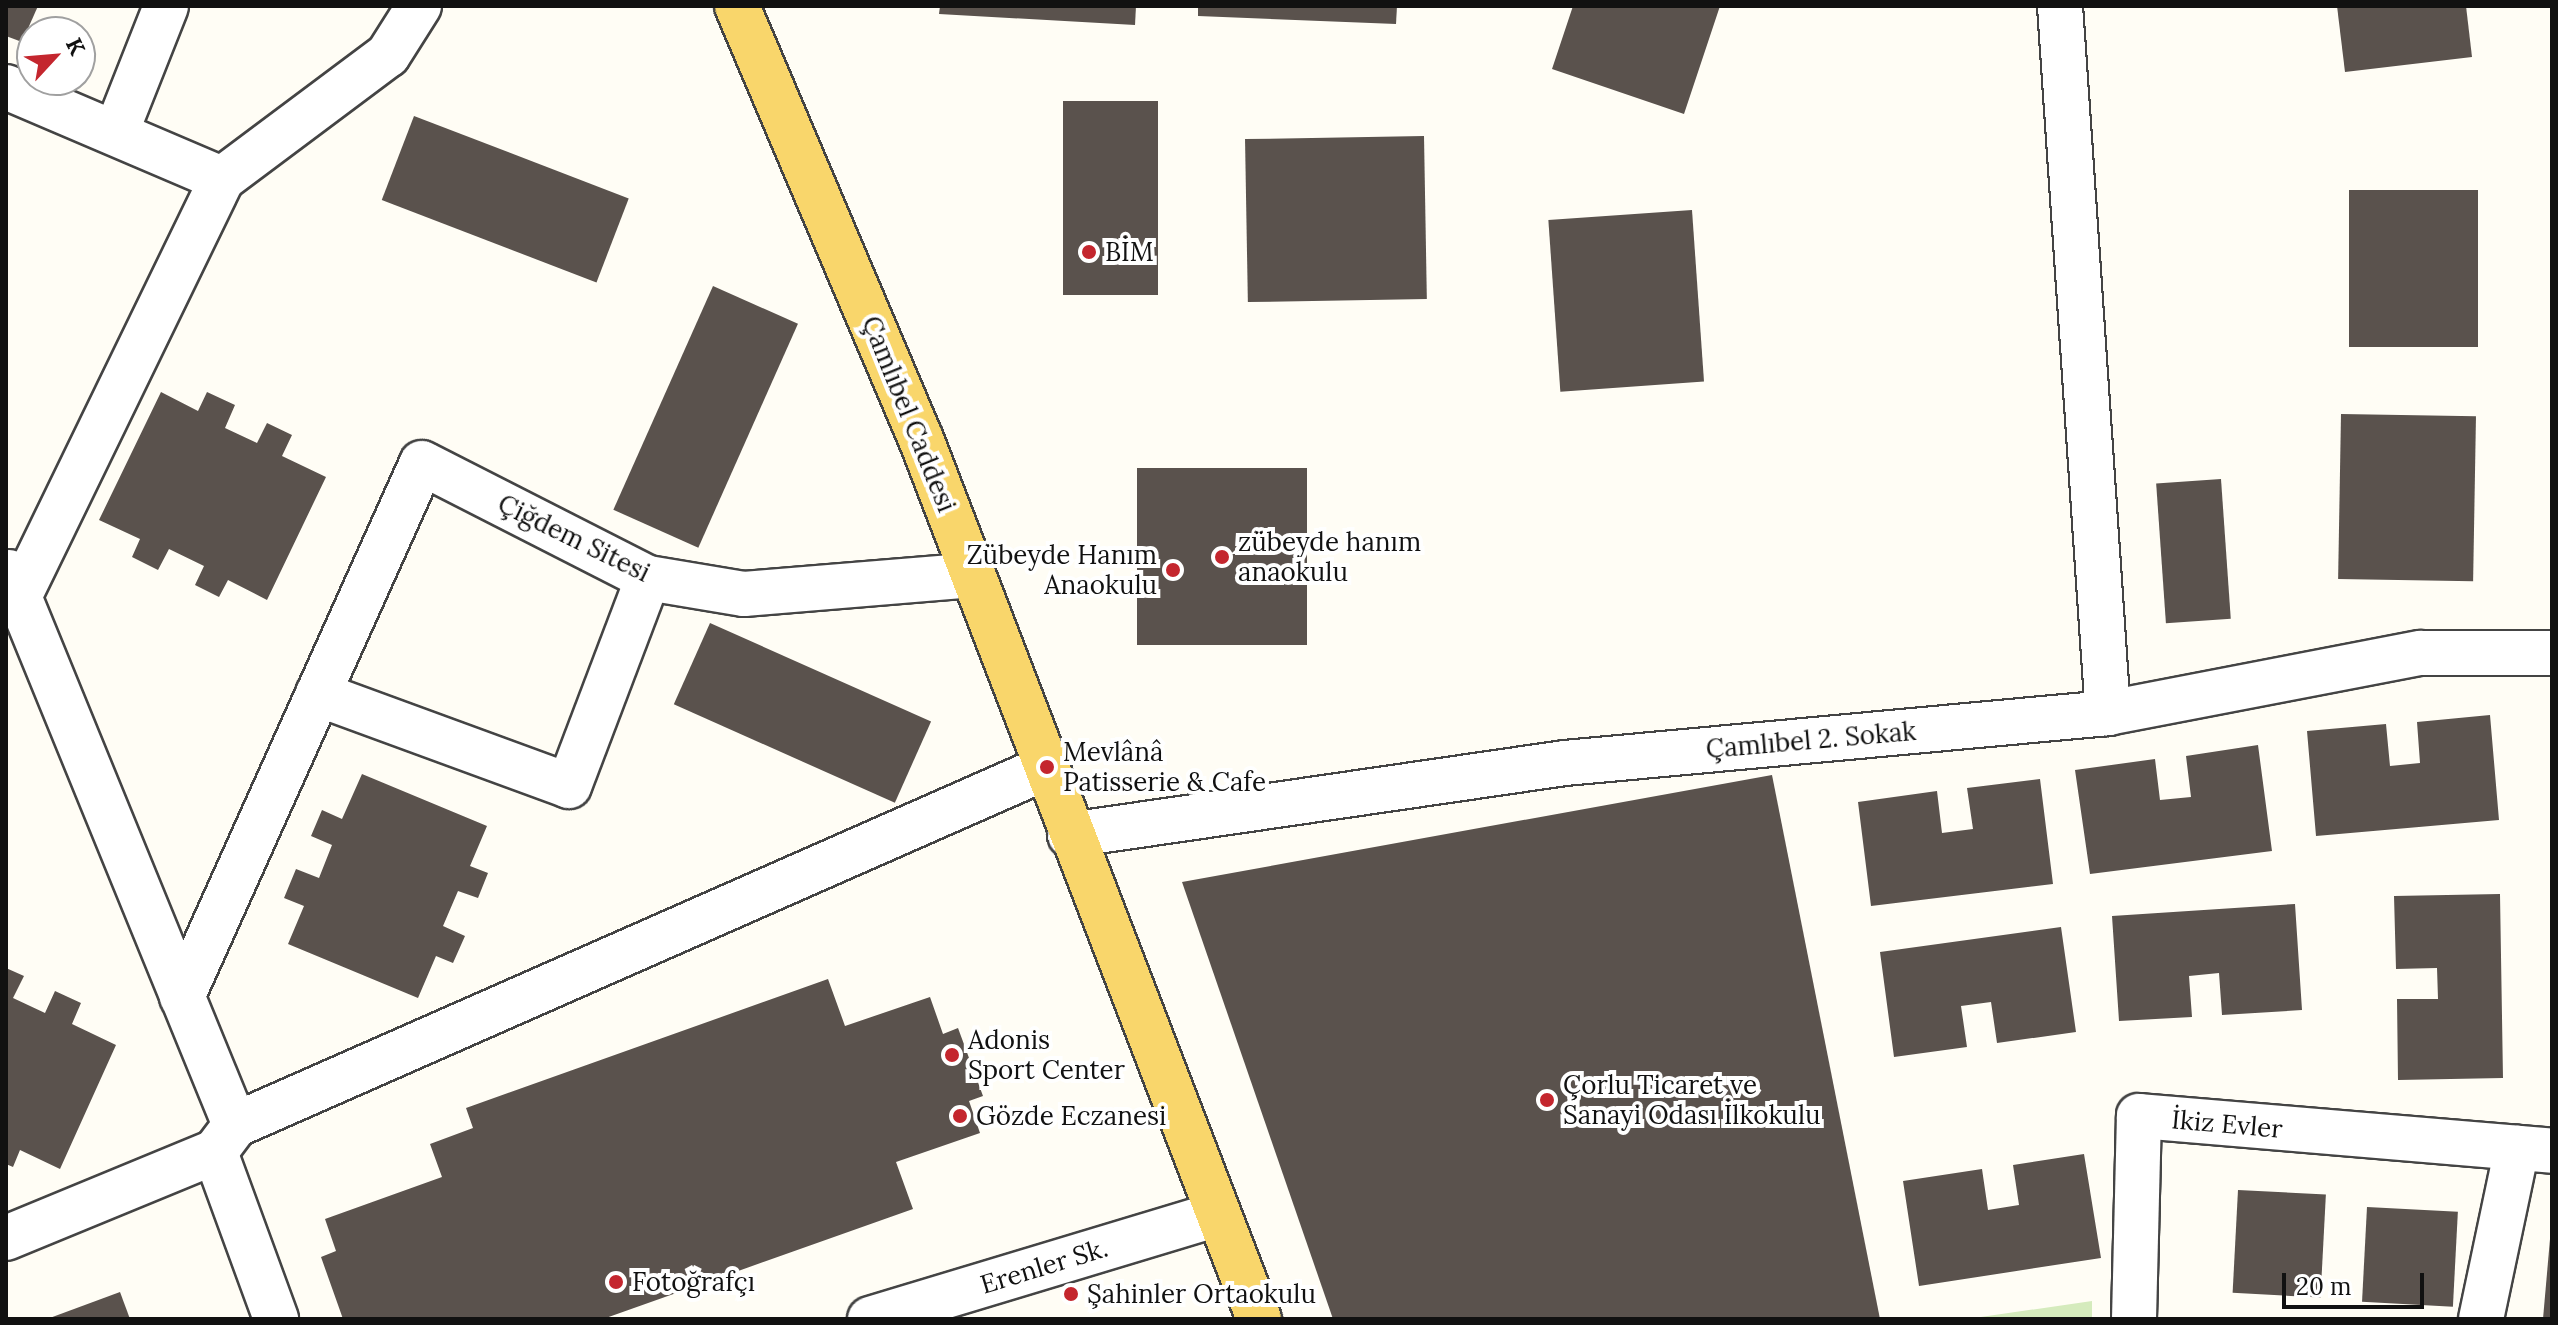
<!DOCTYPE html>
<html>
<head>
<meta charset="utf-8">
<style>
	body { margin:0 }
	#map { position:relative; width:2558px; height:1325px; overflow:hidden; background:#fffdf5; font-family:Lora,serif }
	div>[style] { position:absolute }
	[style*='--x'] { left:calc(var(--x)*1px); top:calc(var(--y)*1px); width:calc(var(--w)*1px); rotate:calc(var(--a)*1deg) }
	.green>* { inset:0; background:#d5ebbd }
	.building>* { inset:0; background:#5a524d; transform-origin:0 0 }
	.roads { filter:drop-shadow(2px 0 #444) drop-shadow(-2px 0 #444) drop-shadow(0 2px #444) drop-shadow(0 -2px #444) }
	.minor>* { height:44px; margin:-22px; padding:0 22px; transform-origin:22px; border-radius:22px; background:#fff }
	.major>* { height:44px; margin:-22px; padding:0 22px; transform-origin:22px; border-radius:22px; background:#f9d66b }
	.dots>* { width:22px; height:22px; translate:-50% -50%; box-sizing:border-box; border:4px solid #fff; border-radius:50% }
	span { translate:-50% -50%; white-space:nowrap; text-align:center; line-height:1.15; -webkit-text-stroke:8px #fff; paint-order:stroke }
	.poi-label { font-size:26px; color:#111 }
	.left { translate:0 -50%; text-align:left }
	.right { translate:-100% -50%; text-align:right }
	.street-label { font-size:26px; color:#111 }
	.frame { position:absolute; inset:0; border:8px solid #111; pointer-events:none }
	.north { position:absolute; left:16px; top:16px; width:80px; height:80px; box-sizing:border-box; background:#fff; border:2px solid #a0a0a0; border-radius:50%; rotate:64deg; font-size:22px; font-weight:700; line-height:32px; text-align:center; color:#111 }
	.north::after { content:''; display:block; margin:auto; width:28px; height:36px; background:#c4262e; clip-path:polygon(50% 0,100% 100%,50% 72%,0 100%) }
	.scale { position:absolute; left:2282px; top:1273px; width:142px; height:36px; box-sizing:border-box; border:4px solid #111; border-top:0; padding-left:10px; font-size:24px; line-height:28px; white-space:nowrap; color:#111; -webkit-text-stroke:6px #fff; paint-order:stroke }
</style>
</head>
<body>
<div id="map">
	<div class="green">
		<div style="clip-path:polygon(2092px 1301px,2092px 1319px,1967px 1319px)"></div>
	</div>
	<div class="building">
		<div style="clip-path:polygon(6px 6px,38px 6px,22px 42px,6px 36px)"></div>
		<div style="clip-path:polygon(940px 6px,1136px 6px,1135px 25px,939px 14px)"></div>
		<div style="clip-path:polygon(1198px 6px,1397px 6px,1396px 24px,1198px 16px)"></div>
		<div style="clip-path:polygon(1573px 6px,1720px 6px,1684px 114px,1552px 69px)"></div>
		<div style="clip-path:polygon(2337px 6px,2466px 6px,2472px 57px,2345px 72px)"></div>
		<div style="left:1063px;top:101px;width:95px;height:194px"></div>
		<div style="left:414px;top:116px;width:230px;height:90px;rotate:21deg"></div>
		<div style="left:1424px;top:136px;width:163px;height:179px;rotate:89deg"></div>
		<div style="left:2349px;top:190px;width:129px;height:157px"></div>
		<div style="left:1692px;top:210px;width:172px;height:144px;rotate:86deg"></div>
		<div style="left:713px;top:286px;width:93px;height:245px;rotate:24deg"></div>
		<div style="clip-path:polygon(161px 392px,198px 411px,207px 392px,235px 405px,225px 428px,257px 443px,267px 423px,292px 435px,282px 456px,326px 477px,267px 600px,228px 580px,219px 597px,195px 585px,204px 566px,169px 549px,158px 570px,132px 557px,140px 539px,99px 520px)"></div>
		<div style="left:2341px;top:414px;width:135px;height:165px;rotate:1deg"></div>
		<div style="left:1137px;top:468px;width:170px;height:177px"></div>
		<div style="left:2221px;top:479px;width:140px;height:65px;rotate:86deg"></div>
		<div style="left:710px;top:623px;width:242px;height:89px;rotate:24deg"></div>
		<div style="clip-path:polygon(2490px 715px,2499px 820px,2316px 836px,2307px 731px,2386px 724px,2390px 766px,2420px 763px,2417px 722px)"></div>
		<div style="clip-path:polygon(2258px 745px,2272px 851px,2090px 874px,2075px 770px,2155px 759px,2160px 800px,2191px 797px,2186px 756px)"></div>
		<div style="clip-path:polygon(362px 774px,487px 826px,470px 866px,488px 873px,478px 898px,458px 891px,443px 926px,465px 936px,453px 963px,436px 956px,418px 998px,288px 944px,304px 906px,284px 898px,296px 869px,319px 878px,332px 845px,311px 836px,322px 810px,342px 819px)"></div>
		<div style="clip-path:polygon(1772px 775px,1880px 1319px,1333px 1319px,1182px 882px)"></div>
		<div style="clip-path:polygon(2040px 779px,2053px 884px,1871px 906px,1858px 802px,1937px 791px,1942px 833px,1973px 829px,1967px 788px)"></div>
		<div style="clip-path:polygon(2500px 894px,2503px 1078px,2398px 1080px,2397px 999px,2438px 999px,2437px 968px,2396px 969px,2394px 896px)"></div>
		<div style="clip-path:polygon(2295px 904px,2302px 1010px,2222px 1015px,2219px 973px,2189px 976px,2192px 1017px,2119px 1021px,2112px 916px)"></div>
		<div style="clip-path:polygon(2061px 927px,2076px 1032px,1997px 1043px,1991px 1002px,1961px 1006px,1967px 1047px,1894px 1057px,1880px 952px)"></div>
		<div style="clip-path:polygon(6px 968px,24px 976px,13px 998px,45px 1013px,55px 991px,81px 1003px,72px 1024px,116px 1045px,60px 1169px,20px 1150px,13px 1167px,6px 1164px)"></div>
		<div style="clip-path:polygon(828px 979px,845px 1026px,930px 997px,943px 1034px,958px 1028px,983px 1096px,969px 1101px,980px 1133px,896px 1162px,913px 1209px,603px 1319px,343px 1319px,321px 1257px,336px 1251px,325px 1219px,442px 1177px,430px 1144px,473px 1128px,466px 1108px)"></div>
		<div style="clip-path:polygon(2084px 1154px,2101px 1258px,1919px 1286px,1903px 1181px,1982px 1169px,1988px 1210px,2019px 1205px,2013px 1165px)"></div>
		<div style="left:2238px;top:1190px;width:88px;height:103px;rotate:3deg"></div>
		<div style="left:2367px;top:1207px;width:91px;height:95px;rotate:3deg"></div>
		<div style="clip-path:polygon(2550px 1239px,2552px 1319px,2543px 1319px)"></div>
		<div style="clip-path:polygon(120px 1292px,130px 1319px,47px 1319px)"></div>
	</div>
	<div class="roads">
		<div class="minor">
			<div style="--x:2060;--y:6;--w:709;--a:86.12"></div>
			<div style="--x:6;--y:87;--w:235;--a:23.1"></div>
			<div style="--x:117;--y:130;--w:133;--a:-68.4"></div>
			<div style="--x:9;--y:572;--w:597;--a:67.77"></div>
			<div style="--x:19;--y:597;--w:465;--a:-64.1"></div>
			<div style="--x:222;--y:179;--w:207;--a:-36.8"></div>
			<div style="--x:388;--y:55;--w:58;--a:-57.7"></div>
			<div style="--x:318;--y:694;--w:267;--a:20.1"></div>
			<div style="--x:569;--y:786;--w:222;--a:-69.2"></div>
			<div style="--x:1070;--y:835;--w:500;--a:-8.28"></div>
			<div style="--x:1565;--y:763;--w:545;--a:-5.26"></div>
			<div style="--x:2108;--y:713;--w:319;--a:-10.9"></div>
			<div style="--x:2421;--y:653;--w:131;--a:0"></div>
			<div style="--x:182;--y:997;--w:585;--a:-65.8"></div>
			<div style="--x:422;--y:463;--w:254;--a:27"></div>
			<div style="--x:648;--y:578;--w:97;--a:9.5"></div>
			<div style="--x:744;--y:594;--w:230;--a:-4.7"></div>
			<div style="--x:215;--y:1152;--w:178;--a:69.9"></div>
			<div style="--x:6;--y:1238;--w:226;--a:-22.4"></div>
			<div style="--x:215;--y:1152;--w:34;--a:-53"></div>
			<div style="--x:235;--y:1125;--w:887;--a:-23.79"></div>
			<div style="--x:870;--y:1319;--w:363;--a:-16.8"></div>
			<div style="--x:2134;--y:1319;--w:203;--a:-88.6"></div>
			<div style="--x:2139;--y:1116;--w:414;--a:4.8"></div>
			<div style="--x:2481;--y:1319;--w:175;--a:-78.1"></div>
		</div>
		<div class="major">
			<div style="--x:737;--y:6;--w:470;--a:67"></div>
			<div style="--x:921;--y:439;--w:943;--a:68.99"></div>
		</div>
	</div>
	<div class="dots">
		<div style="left:1089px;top:252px;background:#c4262e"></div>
		<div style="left:1222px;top:557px;background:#c4262e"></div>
		<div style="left:1173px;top:570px;background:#c4262e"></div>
		<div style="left:1047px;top:767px;background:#c4262e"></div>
		<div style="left:952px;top:1055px;background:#c4262e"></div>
		<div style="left:1547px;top:1100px;background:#c4262e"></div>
		<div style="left:960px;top:1116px;background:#c4262e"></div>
		<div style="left:616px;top:1282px;background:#c4262e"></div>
		<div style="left:1071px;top:1294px;background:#c4262e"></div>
	</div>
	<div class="poi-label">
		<span class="left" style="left:1105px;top:252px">BİM</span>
		<span class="left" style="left:1238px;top:557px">zübeyde hanım<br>anaokulu</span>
		<span class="right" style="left:1157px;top:570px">Zübeyde Hanım<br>Anaokulu</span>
		<span class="left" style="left:1063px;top:767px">Mevlânâ<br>Patisserie &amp; Cafe</span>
		<span class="left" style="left:968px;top:1055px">Adonis<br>Sport Center</span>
		<span class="left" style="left:1563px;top:1100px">Çorlu Ticaret ve<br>Sanayi Odası İlkokulu</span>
		<span class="left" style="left:976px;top:1116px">Gözde Eczanesi</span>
		<span class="left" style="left:632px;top:1282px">Fotoğrafçı</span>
		<span class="left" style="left:1087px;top:1294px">Şahinler Ortaokulu</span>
	</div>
	<div class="street-label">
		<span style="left:909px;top:414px;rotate:68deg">Çamlıbel Caddesi</span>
		<span style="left:574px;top:538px;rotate:26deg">Çiğdem Sitesi</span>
		<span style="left:1811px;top:740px;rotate:-5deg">Çamlıbel 2. Sokak</span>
		<span style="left:2227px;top:1124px;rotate:5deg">İkiz Evler</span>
		<span style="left:1044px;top:1266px;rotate:-17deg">Erenler Sk.</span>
	</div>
	<div class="frame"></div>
	<div class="north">K</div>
	<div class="scale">20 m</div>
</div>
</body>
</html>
